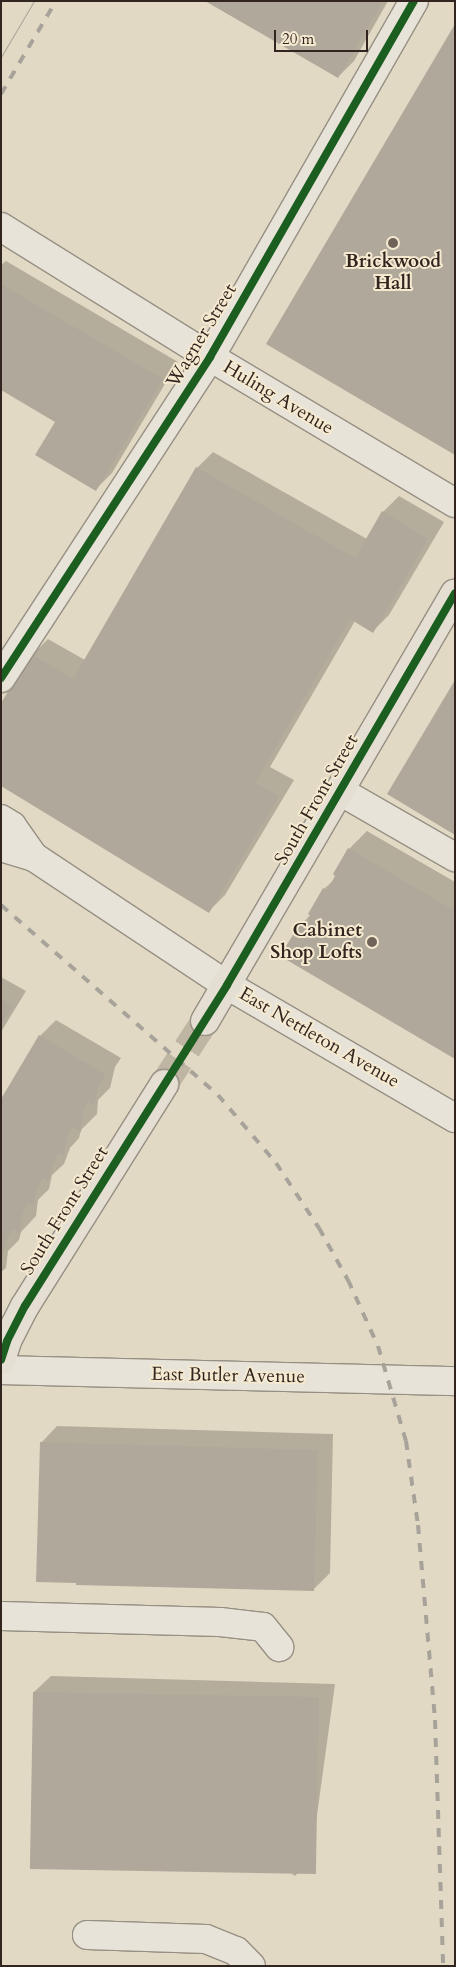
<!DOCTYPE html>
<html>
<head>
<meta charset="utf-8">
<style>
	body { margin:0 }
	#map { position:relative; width:456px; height:1967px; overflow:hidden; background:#e2d9c4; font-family:Cardo,serif }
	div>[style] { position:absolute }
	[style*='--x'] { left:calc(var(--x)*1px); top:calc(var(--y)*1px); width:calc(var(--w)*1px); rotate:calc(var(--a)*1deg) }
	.shadow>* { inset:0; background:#0003 }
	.building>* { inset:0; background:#b0a99b; transform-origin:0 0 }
	.major-tunnel>* { height:28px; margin-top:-14px; transform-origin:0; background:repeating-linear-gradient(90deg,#bfb5a3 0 28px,transparent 0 42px) }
	.roads { filter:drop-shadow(1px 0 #968f83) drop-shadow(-1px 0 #968f83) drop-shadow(0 1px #968f83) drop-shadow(0 -1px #968f83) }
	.minor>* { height:28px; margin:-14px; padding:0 14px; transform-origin:14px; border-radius:14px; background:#e8e3d8 }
	.major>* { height:28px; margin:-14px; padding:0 14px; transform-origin:14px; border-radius:14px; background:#e4dfd2 }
	.tram>* { height:1px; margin:-0.5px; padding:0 0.5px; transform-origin:0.5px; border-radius:0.5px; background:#a7a39a }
	.rail>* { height:4px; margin-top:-2px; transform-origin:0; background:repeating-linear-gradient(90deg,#a7a39a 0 9px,transparent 0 18px) }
	.cycleway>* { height:8px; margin:-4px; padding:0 4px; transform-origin:4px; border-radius:4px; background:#1b5e20 }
	.dots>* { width:14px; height:14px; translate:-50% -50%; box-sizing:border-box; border:2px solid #f5ead0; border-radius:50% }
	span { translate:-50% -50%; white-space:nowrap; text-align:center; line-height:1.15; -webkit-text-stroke:4px #f5ead0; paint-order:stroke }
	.poi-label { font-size:19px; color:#32241f; font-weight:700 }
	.right { translate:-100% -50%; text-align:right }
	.street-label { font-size:19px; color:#32241f }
	.frame { position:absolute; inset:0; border:2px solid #32241f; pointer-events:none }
	.scale { position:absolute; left:274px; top:30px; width:94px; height:22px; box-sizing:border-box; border:2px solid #32241f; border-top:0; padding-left:6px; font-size:15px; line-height:18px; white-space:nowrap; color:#32241f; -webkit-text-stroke:4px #f5ead0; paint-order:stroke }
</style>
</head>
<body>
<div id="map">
	<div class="shadow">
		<div style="clip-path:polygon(207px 1px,388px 1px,354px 61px,338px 77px)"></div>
		<div style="clip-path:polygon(6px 261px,178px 362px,112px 473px,96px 489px,57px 421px,1px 389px,1px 265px)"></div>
		<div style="clip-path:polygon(213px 452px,367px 539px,383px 512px,399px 496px,444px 522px,389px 615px,373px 631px,355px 621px,270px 767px,294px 780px,225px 895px,209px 911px,32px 655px,48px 639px,85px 660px,197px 468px)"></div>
		<div style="clip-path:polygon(367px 831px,455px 882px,455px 1058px,300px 926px,311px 914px,324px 889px,336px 878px,349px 849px)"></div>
		<div style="clip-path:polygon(1px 977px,26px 991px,1px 1032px)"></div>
		<div style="clip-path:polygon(56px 1020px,121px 1058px,115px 1067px,110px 1088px,98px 1100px,97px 1114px,81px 1130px,79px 1138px,70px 1148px,64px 1164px,52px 1175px,49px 1189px,38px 1200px,36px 1216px,21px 1232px,19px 1240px,8px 1251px,6px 1268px,1px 1272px,1px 1102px,40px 1036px)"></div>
		<div style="clip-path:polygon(57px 1426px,333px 1434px,330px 1573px,313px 1590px,41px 1443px)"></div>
		<div style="clip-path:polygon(51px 1676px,335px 1684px,311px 1859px,295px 1876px,34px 1692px)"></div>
	</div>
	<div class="building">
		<div style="clip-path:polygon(205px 1px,383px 1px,338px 78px)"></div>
		<div style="clip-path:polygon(455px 24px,455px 455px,266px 344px)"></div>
		<div style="clip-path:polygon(1px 284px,163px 379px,96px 491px,35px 455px,55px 422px,1px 390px)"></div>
		<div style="clip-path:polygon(196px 467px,355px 558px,382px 511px,428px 539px,373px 633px,350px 619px,255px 783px,279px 796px,209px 913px,1px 786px,1px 703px,31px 654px,73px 679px)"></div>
		<div style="clip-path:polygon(455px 680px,455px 835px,387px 794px)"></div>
		<div style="clip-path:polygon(348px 848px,455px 911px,455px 1059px,280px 956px,299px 925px,304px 928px,311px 916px,308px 914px,323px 888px,327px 890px,335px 876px,333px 874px)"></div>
		<div style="clip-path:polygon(1px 999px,13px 1006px,1px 1024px)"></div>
		<div style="clip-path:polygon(39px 1035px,106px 1075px,99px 1085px,94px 1105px,88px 1101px,83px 1112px,81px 1132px,73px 1127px,67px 1136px,64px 1156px,58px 1152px,48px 1181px,43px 1178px,38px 1187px,33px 1207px,28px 1203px,23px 1212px,20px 1234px,13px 1229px,7px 1238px,1px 1261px,1px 1099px)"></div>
		<div style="clip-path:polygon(40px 1442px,318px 1450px,314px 1591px,76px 1585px,76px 1583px,36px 1582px)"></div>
		<div style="left:33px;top:1692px;width:286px;height:177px;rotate:1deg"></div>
	</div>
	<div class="major-tunnel">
		<div style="--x:164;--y:1084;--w:75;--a:-56.9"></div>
	</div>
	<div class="roads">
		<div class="minor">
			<div style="--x:1;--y:227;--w:246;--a:31.9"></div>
			<div style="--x:210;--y:357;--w:285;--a:30.8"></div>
			<div style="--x:1;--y:678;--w:383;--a:-56.9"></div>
			<div style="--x:210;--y:357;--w:410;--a:-60.2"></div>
			<div style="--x:340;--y:791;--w:133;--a:29.9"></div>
			<div style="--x:1;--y:819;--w:13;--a:32"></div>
			<div style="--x:12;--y:826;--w:38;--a:55"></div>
			<div style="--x:1;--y:847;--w:34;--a:17"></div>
			<div style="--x:34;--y:857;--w:232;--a:33.6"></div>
			<div style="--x:227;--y:985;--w:264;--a:30.3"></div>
			<div style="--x:1;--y:1370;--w:454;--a:1.4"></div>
			<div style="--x:1;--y:1616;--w:219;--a:1.6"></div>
			<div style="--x:220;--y:1622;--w:43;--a:6.6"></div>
			<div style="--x:263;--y:1627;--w:26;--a:51"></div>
			<div style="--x:87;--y:1935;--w:119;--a:1.9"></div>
			<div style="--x:206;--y:1939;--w:32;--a:22"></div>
			<div style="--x:236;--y:1951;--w:21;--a:45"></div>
		</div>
		<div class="major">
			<div style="--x:205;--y:1021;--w:495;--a:-59.7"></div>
			<div style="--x:1;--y:1360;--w:20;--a:-72"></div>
			<div style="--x:7;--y:1341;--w:39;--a:-63"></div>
			<div style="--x:25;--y:1306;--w:262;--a:-57.9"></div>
		</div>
	</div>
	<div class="tram">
		<div style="--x:1;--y:57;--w:65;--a:-59.5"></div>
	</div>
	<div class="rail">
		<div style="--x:1;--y:94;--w:108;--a:-59.4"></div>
		<div style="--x:1;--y:905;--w:288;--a:41.2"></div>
		<div style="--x:218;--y:1095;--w:89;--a:49.5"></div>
		<div style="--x:276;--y:1163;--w:78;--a:56.5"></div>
		<div style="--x:319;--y:1228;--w:60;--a:60.9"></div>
		<div style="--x:348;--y:1280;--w:72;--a:65.6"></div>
		<div style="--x:378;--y:1346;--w:99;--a:73.6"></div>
		<div style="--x:406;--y:1441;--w:85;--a:81.9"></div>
		<div style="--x:418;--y:1525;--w:196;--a:85"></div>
		<div style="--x:435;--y:1720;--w:246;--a:88.1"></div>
	</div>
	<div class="cycleway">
		<div style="--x:1;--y:678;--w:383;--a:-56.9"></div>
		<div style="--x:210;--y:357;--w:410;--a:-60.2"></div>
		<div style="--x:1;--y:1360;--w:20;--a:-72"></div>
		<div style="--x:7;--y:1341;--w:39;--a:-63"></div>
		<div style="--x:25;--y:1306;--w:379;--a:-57.8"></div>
		<div style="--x:227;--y:985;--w:453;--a:-59.8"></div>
	</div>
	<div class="dots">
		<div style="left:393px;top:243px;background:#706359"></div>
		<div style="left:372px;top:942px;background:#706359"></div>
	</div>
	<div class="poi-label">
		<span style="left:393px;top:273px">Brickwood<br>Hall</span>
		<span class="right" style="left:362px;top:942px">Cabinet<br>Shop Lofts</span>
	</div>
	<div class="street-label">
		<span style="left:202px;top:336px;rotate:-59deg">Wagner Street</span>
		<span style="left:278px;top:398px;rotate:31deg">Huling Avenue</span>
		<span style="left:317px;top:800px;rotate:-60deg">South Front Street</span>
		<span style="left:319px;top:1038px;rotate:30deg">East Nettleton Avenue</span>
		<span style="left:65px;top:1211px;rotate:-58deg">South Front Street</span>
		<span style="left:228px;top:1376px;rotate:1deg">East Butler Avenue</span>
	</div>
	<div class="frame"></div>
	<div class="scale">20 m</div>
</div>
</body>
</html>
